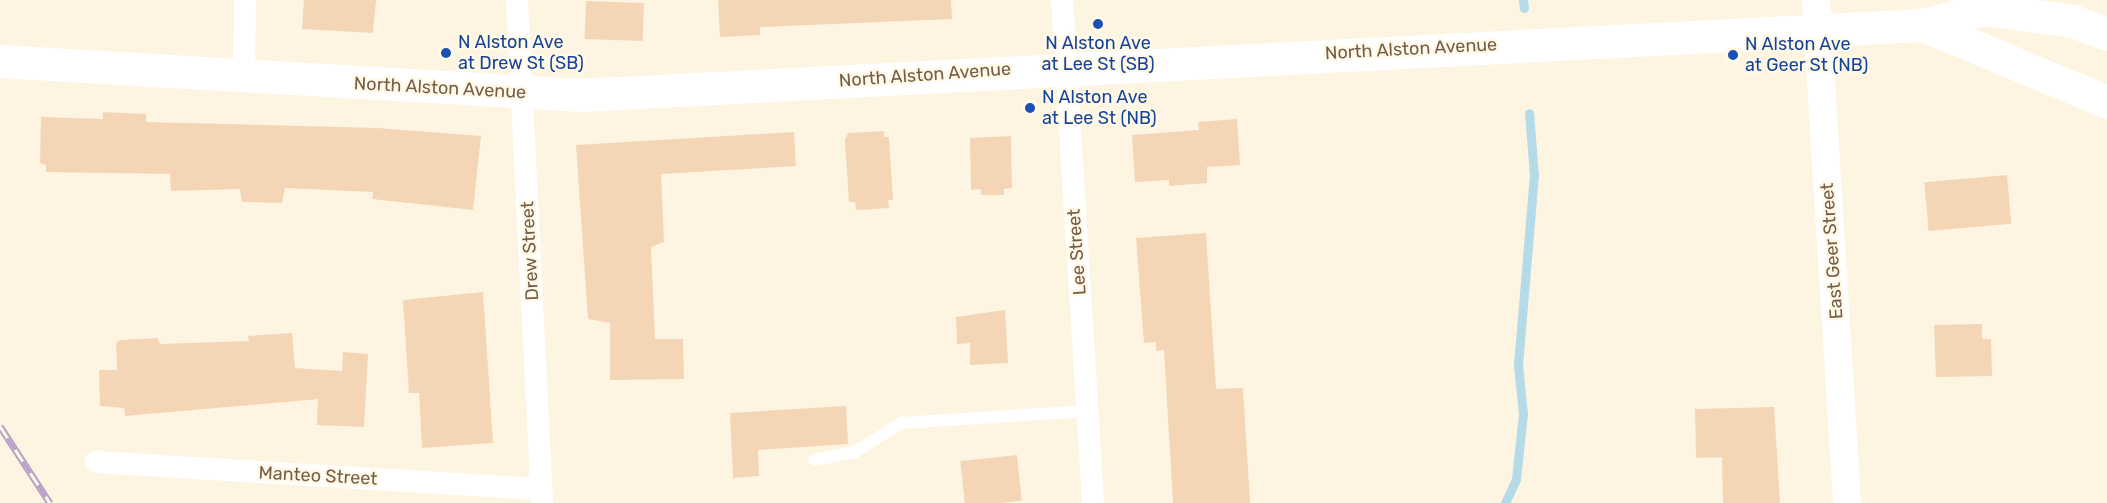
<!DOCTYPE html>
<html>
<head>
<meta charset="utf-8">
<style>
	body { margin:0 }
	#map { position:relative; width:2107px; height:503px; overflow:hidden; background:#fdf5e1; font-family:Rubik,sans-serif }
	div>[style] { position:absolute }
	[style*='--x'] { left:calc(var(--x)*1px); top:calc(var(--y)*1px); width:calc(var(--w)*1px); rotate:calc(var(--a)*1deg) }
	.stream>* { height:9px; margin:-4.5px; padding:0 4.5px; transform-origin:4.5px; border-radius:4.5px; background:#b5dbe8 }
	.building>* { inset:0; background:#f4d6b7; transform-origin:0 0 }
	.service>* { height:12px; margin:-6px; padding:0 6px; transform-origin:6px; border-radius:6px; background:#fff }
	.minor>* { height:22px; margin:-11px; padding:0 11px; transform-origin:11px; border-radius:11px; background:#fff }
	.tertiary>* { height:28px; margin:-14px; padding:0 14px; transform-origin:14px; border-radius:14px; background:#fff }
	.secondary>* { height:33px; margin:-16.5px; padding:0 16.5px; transform-origin:16.5px; border-radius:16.5px; background:#fff }
	.rail>* { height:7px; margin-top:-3.5px; transform-origin:0; background:repeating-linear-gradient(90deg,#fff9e8 0 14px,#b9a0c7 0 28px); box-sizing:border-box; border-block:2px solid #b9a0c7 }
	.dots>* { width:16px; height:16px; translate:-50% -50%; box-sizing:border-box; border:3px solid #fff9e8; border-radius:50% }
	span { translate:-50% -50%; white-space:nowrap; text-align:center; line-height:1.15; -webkit-text-stroke:5px #fff9e8; paint-order:stroke }
	.transit-label { font-size:18px; color:#164399 }
	.left { translate:0 -50%; text-align:left }
	.street-label { font-size:18px; color:#765d47 }
</style>
</head>
<body>
<div id="map">
	<div class="stream">
		<div style="--x:1523;--y:0;--w:8;--a:83"></div>
		<div style="--x:1505;--y:503;--w:26;--a:-65"></div>
		<div style="--x:1516;--y:479;--w:65;--a:-83.9"></div>
		<div style="--x:1523;--y:414;--w:49;--a:-95.8"></div>
		<div style="--x:1518;--y:365;--w:190;--a:-85.2"></div>
		<div style="--x:1534;--y:176;--w:63;--a:-94.5"></div>
	</div>
	<div class="building">
		<div style="clip-path:polygon(304px 0,376px 0,373px 33px,302px 29px)"></div>
		<div style="clip-path:polygon(718px 0,951px 0,952px 19px,760px 27px,760px 35px,720px 37px)"></div>
		<div style="left:586px;top:1px;width:58px;height:38px;rotate:2deg"></div>
		<div style="clip-path:polygon(103px 112px,146px 114px,146px 122px,378px 128px,481px 136px,473px 210px,372px 199px,373px 192px,285px 188px,282px 203px,242px 202px,240px 189px,171px 191px,170px 174px,46px 172px,46px 165px,40px 163px,41px 117px,103px 119px)"></div>
		<div style="clip-path:polygon(1237px 119px,1240px 165px,1207px 167px,1207px 183px,1169px 186px,1169px 180px,1135px 182px,1132px 135px,1199px 130px,1198px 122px)"></div>
		<div style="clip-path:polygon(884px 131px,884px 137px,889px 137px,893px 200px,888px 200px,889px 208px,856px 210px,855px 202px,849px 202px,845px 140px,848px 133px)"></div>
		<div style="clip-path:polygon(794px 132px,796px 166px,661px 174px,664px 242px,651px 247px,655px 339px,683px 339px,684px 379px,610px 380px,610px 323px,588px 319px,576px 145px)"></div>
		<div style="clip-path:polygon(1011px 136px,1012px 188px,1004px 189px,1004px 195px,981px 195px,981px 189px,971px 190px,970px 138px)"></div>
		<div style="left:2007px;top:175px;width:49px;height:83px;rotate:85deg"></div>
		<div style="clip-path:polygon(1206px 233px,1216px 389px,1243px 388px,1250px 503px,1173px 503px,1164px 350px,1156px 351px,1156px 342px,1144px 343px,1136px 238px)"></div>
		<div style="clip-path:polygon(483px 292px,493px 443px,422px 448px,419px 393px,409px 393px,403px 300px)"></div>
		<div style="clip-path:polygon(1005px 310px,1008px 363px,970px 365px,970px 343px,957px 344px,956px 317px)"></div>
		<div style="clip-path:polygon(1982px 324px,1982px 339px,1991px 339px,1992px 376px,1936px 377px,1934px 325px)"></div>
		<div style="clip-path:polygon(292px 333px,295px 368px,342px 371px,343px 352px,368px 354px,364px 427px,317px 425px,318px 399px,125px 416px,124px 408px,100px 406px,99px 370px,117px 370px,116px 343px,120px 340px,157px 338px,160px 344px,249px 341px,248px 336px)"></div>
		<div style="clip-path:polygon(846px 406px,848px 444px,758px 450px,759px 476px,733px 478px,730px 413px)"></div>
		<div style="clip-path:polygon(1774px 407px,1780px 503px,1723px 503px,1722px 457px,1696px 458px,1695px 409px)"></div>
		<div style="left:1017px;top:455px;width:46px;height:57px;rotate:84deg"></div>
	</div>
	<div class="service">
		<div style="--x:814;--y:460;--w:42;--a:-11"></div>
		<div style="--x:855;--y:452;--w:54;--a:-32.2"></div>
		<div style="--x:901;--y:423;--w:186;--a:-3.7"></div>
	</div>
	<div class="minor">
		<div style="--x:517;--y:0;--w:504;--a:87.15"></div>
		<div style="--x:1062;--y:0;--w:504;--a:86.47"></div>
		<div style="--x:244;--y:76;--w:76;--a:-89.2"></div>
		<div style="--x:96;--y:462;--w:446;--a:3.5"></div>
	</div>
	<div class="tertiary">
		<div style="--x:1816;--y:0;--w:504;--a:86.47"></div>
	</div>
	<div class="secondary">
		<div style="--x:1923;--y:25;--w:199;--a:22.7"></div>
		<div style="--x:0;--y:61;--w:582;--a:3.35"></div>
		<div style="--x:581;--y:95;--w:1344;--a:-2.99"></div>
		<div style="--x:1923;--y:25;--w:63;--a:-14.7"></div>
		<div style="--x:1984;--y:9;--w:90;--a:7.7"></div>
		<div style="--x:2073;--y:21;--w:36;--a:21"></div>
	</div>
	<div class="rail">
		<div style="--x:0;--y:426;--w:92;--a:57"></div>
	</div>
	<div class="dots">
		<div style="left:1098px;top:24px;background:#1a4fb4"></div>
		<div style="left:446px;top:53px;background:#1a4fb4"></div>
		<div style="left:1733px;top:55px;background:#1a4fb4"></div>
		<div style="left:1030px;top:108px;background:#1a4fb4"></div>
	</div>
	<div class="transit-label">
		<span class="left" style="left:458px;top:53px">N Alston Ave<br>at Drew St (SB)</span>
		<span style="left:1098px;top:54px">N Alston Ave<br>at Lee St (SB)</span>
		<span class="left" style="left:1745px;top:55px">N Alston Ave<br>at Geer St (NB)</span>
		<span class="left" style="left:1042px;top:108px">N Alston Ave<br>at Lee St (NB)</span>
	</div>
	<div class="street-label">
		<span style="left:1411px;top:49px;rotate:-3deg">North Alston Avenue</span>
		<span style="left:925px;top:75px;rotate:-4deg">North Alston Avenue</span>
		<span style="left:440px;top:88px;rotate:3deg">North Alston Avenue</span>
		<span style="left:530px;top:251px;rotate:-93deg">Drew Street</span>
		<span style="left:1832px;top:251px;rotate:-94deg">East Geer Street</span>
		<span style="left:1077px;top:252px;rotate:-94deg">Lee Street</span>
		<span style="left:318px;top:476px;rotate:3deg">Manteo Street</span>
	</div>
</div>
</body>
</html>
